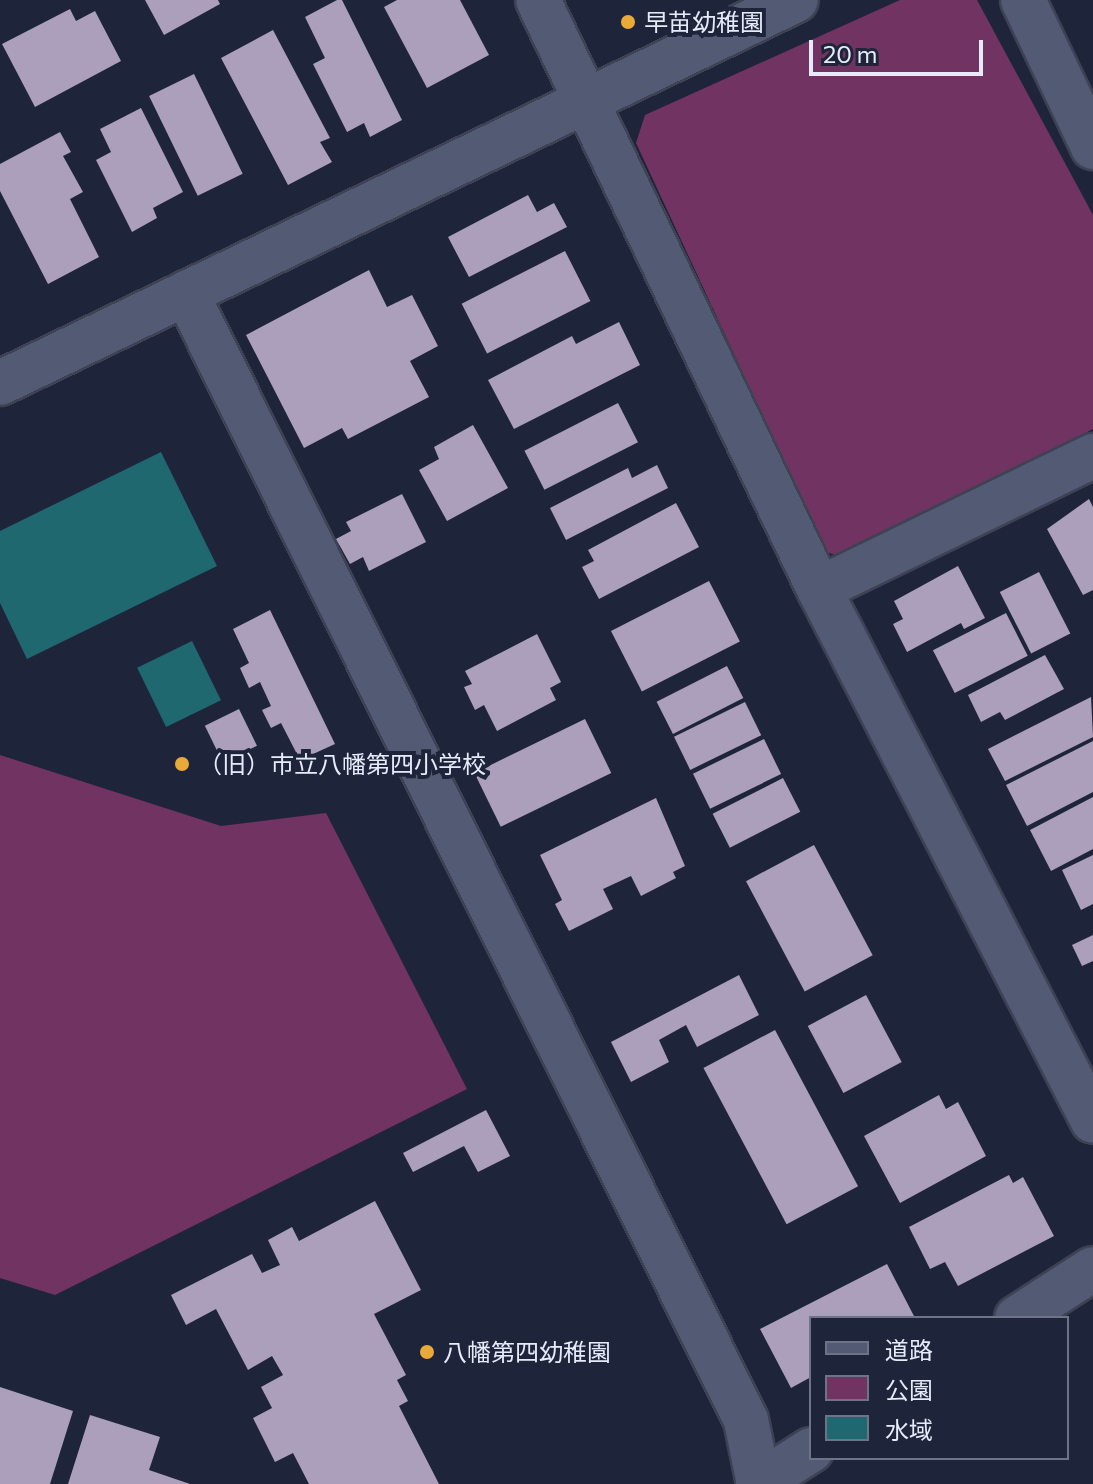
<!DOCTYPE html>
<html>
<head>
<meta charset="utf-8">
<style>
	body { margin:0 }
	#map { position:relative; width:1093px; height:1484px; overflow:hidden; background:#1e253b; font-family:Commissioner,"Noto Sans JP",sans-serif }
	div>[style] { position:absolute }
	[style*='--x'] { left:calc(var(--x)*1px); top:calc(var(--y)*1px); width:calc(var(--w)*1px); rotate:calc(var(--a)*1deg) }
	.green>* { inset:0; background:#713362 }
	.water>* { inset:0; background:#1f686f; transform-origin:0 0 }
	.building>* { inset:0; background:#ab9fbb; transform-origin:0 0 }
	.roads { filter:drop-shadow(2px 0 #3e4255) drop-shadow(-2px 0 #3e4255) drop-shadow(0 2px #3e4255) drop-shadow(0 -2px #3e4255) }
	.street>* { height:44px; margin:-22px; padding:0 22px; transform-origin:22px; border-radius:22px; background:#525a74 }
	.dots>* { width:22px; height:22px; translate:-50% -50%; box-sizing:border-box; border:4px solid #1e253b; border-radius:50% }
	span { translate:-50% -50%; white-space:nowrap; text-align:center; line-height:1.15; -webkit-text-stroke:8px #1e253b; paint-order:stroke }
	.poi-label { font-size:24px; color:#e6ebfa }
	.left { translate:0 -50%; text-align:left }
	.legend { position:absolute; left:809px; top:1316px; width:260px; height:144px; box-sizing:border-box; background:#1e253b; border:2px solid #6e7487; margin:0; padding:10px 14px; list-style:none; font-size:24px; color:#e6ebfa }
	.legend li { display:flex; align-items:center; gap:16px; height:40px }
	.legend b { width:40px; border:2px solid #6e7487 }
	.scale { position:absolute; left:809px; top:40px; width:174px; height:36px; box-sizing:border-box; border:4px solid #e6ebfa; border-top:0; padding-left:10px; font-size:24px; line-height:28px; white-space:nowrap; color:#e6ebfa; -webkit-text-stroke:6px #1e253b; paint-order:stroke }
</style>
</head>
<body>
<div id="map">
	<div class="green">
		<div style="clip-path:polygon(900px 0,977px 0,1093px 215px,1093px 429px,845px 558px,826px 552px,636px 143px,645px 115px)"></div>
		<div style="clip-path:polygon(0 755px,221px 826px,326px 813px,467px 1089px,55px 1295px,0 1278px)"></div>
	</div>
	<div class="water">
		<div style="clip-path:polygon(161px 452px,217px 566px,27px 659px,0 603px,0 531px)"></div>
		<div style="left:192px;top:641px;width:66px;height:61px;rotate:64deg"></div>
	</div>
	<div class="building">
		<div style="clip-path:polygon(145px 0,218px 0,220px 4px,164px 35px)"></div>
		<div style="clip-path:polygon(337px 0,342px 0,402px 120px,370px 137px,364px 123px,347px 132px,313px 64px,325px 58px,305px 17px)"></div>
		<div style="clip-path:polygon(397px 0,460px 0,489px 55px,427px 88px,384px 7px)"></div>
		<div style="clip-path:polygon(70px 9px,76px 21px,95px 11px,121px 61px,35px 107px,2px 44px)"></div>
		<div style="clip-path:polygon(273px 30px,330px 138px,320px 142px,332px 162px,288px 185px,221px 58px)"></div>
		<div style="left:194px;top:74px;width:111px;height:50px;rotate:64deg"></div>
		<div style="clip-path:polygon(141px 108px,183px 192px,153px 208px,157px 218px,132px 232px,96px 160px,111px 152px,100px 129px)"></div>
		<div style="clip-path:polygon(60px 132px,71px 152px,63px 156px,83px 192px,70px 199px,99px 257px,48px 284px,0 191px,0 164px)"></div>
		<div style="clip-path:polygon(528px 195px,537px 212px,554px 203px,567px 227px,469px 277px,448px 237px)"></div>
		<div style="left:565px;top:251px;width:56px;height:116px;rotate:63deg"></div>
		<div style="clip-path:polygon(369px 270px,387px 307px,412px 295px,438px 346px,410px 361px,429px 397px,348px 439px,342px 428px,304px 448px,246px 335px)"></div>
		<div style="clip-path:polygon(619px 322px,640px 365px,514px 429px,488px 380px,572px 336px,576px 344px)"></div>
		<div style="left:618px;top:403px;width:44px;height:105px;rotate:63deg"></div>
		<div style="clip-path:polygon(473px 425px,508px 488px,447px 521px,419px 470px,439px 459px,434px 447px)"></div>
		<div style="clip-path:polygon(657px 465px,668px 488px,566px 540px,550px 508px,628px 468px,632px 478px)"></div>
		<div style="clip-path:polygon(402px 494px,426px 542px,369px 571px,363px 557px,350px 564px,336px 539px,351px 531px,346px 522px)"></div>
		<div style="clip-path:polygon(1089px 499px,1093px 507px,1093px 590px,1083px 595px,1047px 529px)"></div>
		<div style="clip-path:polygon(676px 503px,699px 547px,599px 599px,582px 567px,594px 561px,588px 550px)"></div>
		<div style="clip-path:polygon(958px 566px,985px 618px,964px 629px,961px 623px,907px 652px,893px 624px,903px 619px,894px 601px)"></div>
		<div style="left:1039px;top:572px;width:69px;height:44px;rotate:63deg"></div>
		<div style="left:709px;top:581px;width:68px;height:110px;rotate:63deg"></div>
		<div style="clip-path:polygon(270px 610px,335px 744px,300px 760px,281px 723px,271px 728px,262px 710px,271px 706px,260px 682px,249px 688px,240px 668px,249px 663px,233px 629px)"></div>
		<div style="left:1006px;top:613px;width:48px;height:82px;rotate:63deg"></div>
		<div style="clip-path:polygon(537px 634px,561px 682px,550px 688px,556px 700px,497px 731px,484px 705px,475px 710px,464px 687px,472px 684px,465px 671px)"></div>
		<div style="clip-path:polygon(1045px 655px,1064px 689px,1005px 720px,1000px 712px,981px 722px,968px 695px)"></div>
		<div style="left:727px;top:666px;width:36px;height:79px;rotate:63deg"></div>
		<div style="clip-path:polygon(1091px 697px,1093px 737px,1005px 781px,988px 749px)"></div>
		<div style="left:745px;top:702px;width:37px;height:79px;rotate:64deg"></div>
		<div style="left:239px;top:709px;width:41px;height:38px;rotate:64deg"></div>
		<div style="left:585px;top:719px;width:60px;height:123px;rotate:64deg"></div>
		<div style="left:764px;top:739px;width:39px;height:79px;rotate:64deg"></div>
		<div style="clip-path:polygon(1093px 741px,1093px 792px,1027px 826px,1006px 785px)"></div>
		<div style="left:783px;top:778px;width:38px;height:79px;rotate:63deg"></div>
		<div style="clip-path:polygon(1093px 797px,1093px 849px,1051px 871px,1030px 830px)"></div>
		<div style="clip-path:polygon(656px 798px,685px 866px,673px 872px,676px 878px,641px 896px,631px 876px,603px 889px,613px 909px,569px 931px,555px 904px,562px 900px,540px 855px)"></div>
		<div style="left:814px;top:845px;width:125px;height:77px;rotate:62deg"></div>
		<div style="clip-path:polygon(1093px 855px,1093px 904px,1081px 910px,1062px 870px)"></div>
		<div style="clip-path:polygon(1093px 935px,1093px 961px,1082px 966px,1072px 945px)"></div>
		<div style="clip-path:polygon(739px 975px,759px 1015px,697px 1047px,686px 1025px,659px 1040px,669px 1062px,631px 1082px,611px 1042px)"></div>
		<div style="left:866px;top:995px;width:76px;height:66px;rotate:62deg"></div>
		<div style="left:775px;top:1030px;width:177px;height:81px;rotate:62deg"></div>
		<div style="clip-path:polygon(939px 1095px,946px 1109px,958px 1102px,986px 1156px,900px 1203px,864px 1136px)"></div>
		<div style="clip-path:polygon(486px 1110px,510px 1156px,478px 1172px,464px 1146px,413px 1172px,403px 1153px)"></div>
		<div style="clip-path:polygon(1009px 1175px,1013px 1183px,1023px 1177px,1054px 1236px,958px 1286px,945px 1262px,930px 1269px,909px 1227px)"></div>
		<div style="clip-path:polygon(375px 1201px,421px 1290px,374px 1314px,406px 1375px,397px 1380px,408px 1401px,399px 1406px,439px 1484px,309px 1484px,293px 1453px,275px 1462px,253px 1418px,272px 1408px,261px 1387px,283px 1375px,272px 1356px,248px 1370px,216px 1309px,186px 1325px,171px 1295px,252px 1254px,262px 1273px,280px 1265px,268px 1240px,292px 1227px,299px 1241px)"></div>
		<div style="clip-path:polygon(887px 1264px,915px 1318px,811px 1318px,811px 1377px,791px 1388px,760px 1329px)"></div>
		<div style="clip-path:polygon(0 1387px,73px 1411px,50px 1484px,0 1484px)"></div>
		<div style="clip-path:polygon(90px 1415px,160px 1437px,149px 1470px,190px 1484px,68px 1484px)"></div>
	</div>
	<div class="roads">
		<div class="street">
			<div style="--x:538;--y:0;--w:653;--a:64.5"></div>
			<div style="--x:819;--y:589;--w:598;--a:62.75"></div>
			<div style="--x:1023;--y:0;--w:163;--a:64.5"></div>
			<div style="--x:186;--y:293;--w:1258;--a:63.58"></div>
			<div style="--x:746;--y:1420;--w:65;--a:78.5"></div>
			<div style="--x:0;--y:383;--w:883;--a:-25.69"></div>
			<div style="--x:819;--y:589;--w:305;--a:-25.9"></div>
			<div style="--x:1017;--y:1318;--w:90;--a:-32.8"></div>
			<div style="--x:758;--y:1484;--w:63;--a:-32.7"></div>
		</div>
	</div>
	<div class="dots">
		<div style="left:628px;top:22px;background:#eaaa39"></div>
		<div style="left:182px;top:764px;background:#eaaa39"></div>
		<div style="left:427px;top:1352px;background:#eaaa39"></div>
	</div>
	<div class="poi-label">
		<span class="left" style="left:644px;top:22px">早苗幼稚園</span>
		<span class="left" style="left:198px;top:764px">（旧）市立八幡第四小学校</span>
		<span class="left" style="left:443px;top:1352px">八幡第四幼稚園</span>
	</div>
	<ul class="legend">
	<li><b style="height:10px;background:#525a74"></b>道路</li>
	<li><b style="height:22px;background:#713362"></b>公園</li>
	<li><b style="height:22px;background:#1f686f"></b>水域</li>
	</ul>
	<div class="scale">20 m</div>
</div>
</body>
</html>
